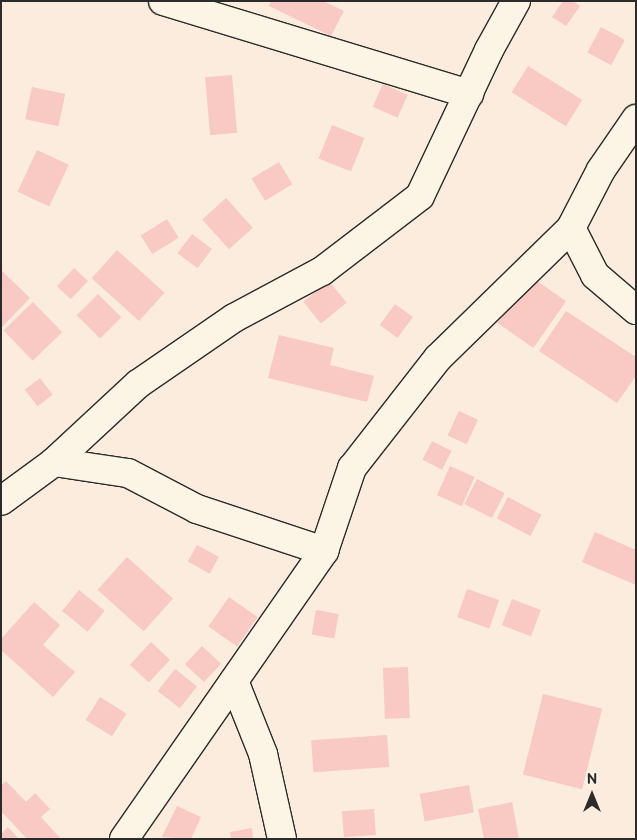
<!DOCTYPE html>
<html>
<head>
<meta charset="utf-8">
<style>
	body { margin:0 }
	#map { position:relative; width:637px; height:840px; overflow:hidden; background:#fbecde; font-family:"Balsamiq Sans",sans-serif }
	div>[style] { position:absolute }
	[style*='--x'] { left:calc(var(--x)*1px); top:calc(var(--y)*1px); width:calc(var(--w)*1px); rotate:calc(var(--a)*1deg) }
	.building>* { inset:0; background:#f9c9c4; transform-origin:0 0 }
	.roads { filter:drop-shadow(1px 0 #2b2b2b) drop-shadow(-1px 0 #2b2b2b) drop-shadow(0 1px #2b2b2b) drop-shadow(0 -1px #2b2b2b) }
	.minor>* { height:28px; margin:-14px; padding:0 14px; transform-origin:14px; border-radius:14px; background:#fcf5e5 }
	span { translate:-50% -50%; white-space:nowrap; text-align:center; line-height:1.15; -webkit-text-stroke:4.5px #fcf5e5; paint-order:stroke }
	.frame { position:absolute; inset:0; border:2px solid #2b2b2b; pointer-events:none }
	.north { position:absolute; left:567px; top:770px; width:50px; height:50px; -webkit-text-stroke:4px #fcf5e5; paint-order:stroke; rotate:0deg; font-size:14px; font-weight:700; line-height:20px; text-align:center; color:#2b2b2b }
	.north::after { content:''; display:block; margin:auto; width:18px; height:22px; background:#2b2b2b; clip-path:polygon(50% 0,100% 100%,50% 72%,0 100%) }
</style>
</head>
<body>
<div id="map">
	<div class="building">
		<div style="clip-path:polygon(271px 1px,323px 1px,344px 11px,331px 36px,269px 6px)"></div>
		<div style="clip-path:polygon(563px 1px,573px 1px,580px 6px,566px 26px,552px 17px)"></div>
		<div style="left:601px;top:27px;width:27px;height:29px;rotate:28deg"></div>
		<div style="left:528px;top:66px;width:64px;height:31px;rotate:32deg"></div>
		<div style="left:232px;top:75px;width:58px;height:27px;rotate:85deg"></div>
		<div style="left:383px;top:84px;width:27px;height:25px;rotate:24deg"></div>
		<div style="left:32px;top:87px;width:34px;height:33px;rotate:12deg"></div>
		<div style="left:332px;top:125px;width:35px;height:36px;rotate:22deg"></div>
		<div style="left:37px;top:150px;width:35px;height:46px;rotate:25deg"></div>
		<div style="left:279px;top:162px;width:26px;height:32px;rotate:59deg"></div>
		<div style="left:226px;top:198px;width:40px;height:32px;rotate:48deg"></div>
		<div style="left:167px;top:219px;width:22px;height:31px;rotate:58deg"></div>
		<div style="left:192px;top:234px;width:25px;height:24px;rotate:37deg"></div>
		<div style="left:117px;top:250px;width:64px;height:38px;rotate:42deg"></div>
		<div style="left:74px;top:268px;width:19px;height:25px;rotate:43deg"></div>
		<div style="clip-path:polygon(1px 270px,30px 298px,1px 328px)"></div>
		<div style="left:530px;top:276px;width:44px;height:57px;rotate:35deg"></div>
		<div style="left:329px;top:281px;width:28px;height:33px;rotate:51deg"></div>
		<div style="left:98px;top:294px;width:33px;height:30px;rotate:45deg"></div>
		<div style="left:33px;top:302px;width:42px;height:41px;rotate:46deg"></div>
		<div style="left:395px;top:304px;width:22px;height:26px;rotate:36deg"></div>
		<div style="clip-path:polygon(566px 311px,636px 357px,636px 376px,617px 403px,539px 351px)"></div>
		<div style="clip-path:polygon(279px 335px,334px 348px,330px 365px,374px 376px,367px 402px,268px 378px)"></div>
		<div style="left:40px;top:378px;width:21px;height:19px;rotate:53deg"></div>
		<div style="left:459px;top:411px;width:21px;height:27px;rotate:25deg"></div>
		<div style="left:432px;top:441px;width:22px;height:21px;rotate:27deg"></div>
		<div style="left:450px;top:466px;width:27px;height:32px;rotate:24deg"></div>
		<div style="left:477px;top:479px;width:31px;height:28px;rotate:27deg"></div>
		<div style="left:508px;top:497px;width:38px;height:24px;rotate:28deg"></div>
		<div style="clip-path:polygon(595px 532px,636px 550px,636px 585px,582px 562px)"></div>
		<div style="left:197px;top:545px;width:25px;height:19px;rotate:29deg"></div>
		<div style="left:127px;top:557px;width:62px;height:44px;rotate:42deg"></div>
		<div style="left:467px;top:589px;width:34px;height:30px;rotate:19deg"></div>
		<div style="left:79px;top:590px;width:33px;height:27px;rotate:39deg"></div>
		<div style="left:229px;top:597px;width:35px;height:36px;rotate:35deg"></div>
		<div style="left:512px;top:599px;width:31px;height:28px;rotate:21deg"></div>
		<div style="clip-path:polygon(34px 602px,60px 625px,43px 645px,75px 672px,53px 697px,1px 650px,1px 639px)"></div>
		<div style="left:316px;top:610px;width:23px;height:25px;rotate:10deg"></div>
		<div style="left:151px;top:642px;width:26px;height:31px;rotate:43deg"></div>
		<div style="left:202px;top:646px;width:26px;height:25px;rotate:43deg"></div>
		<div style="left:408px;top:667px;width:51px;height:25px;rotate:88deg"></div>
		<div style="left:175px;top:669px;width:28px;height:28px;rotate:38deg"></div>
		<div style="left:543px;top:694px;width:61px;height:83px;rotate:14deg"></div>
		<div style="left:100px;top:697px;width:31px;height:27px;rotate:32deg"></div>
		<div style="left:387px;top:735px;width:32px;height:76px;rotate:86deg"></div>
		<div style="clip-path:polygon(6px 781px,26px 802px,35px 793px,50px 809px,41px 817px,61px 839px,27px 839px,1px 811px,1px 785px)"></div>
		<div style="left:469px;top:785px;width:28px;height:50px;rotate:80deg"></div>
		<div style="clip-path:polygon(512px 802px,519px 839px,484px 839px,478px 809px)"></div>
		<div style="clip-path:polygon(177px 806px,201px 817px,191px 839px,162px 837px)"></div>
		<div style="left:374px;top:809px;width:26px;height:32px;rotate:86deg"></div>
		<div style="clip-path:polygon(8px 827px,19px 839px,1px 839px,1px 834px)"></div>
		<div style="clip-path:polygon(252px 828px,253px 839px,231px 839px,230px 832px)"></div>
	</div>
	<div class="roads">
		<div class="minor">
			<div style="--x:163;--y:1;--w:320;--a:16.9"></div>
			<div style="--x:571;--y:228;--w:53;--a:62.9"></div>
			<div style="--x:595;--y:275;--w:54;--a:40.5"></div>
			<div style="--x:54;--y:462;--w:115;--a:-42.9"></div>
			<div style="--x:138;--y:384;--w:116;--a:-34.5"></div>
			<div style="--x:234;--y:318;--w:100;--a:-28.1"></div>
			<div style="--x:322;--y:271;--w:123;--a:-37.4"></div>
			<div style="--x:420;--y:196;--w:161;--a:-64.7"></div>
			<div style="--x:489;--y:50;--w:56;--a:-61.1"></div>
			<div style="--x:1;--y:501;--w:66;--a:-36.3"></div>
			<div style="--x:54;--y:462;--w:75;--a:8.5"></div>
			<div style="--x:128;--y:473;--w:78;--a:27.6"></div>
			<div style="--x:197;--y:509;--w:134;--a:18.3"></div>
			<div style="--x:234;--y:681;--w:79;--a:68.3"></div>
			<div style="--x:263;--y:754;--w:87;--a:77.4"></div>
			<div style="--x:124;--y:839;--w:351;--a:-55.2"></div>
			<div style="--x:324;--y:551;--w:88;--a:-71.4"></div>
			<div style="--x:352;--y:468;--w:140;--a:-52"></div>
			<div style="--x:438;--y:358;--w:186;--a:-44.3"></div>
			<div style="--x:571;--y:228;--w:65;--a:-62.7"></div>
			<div style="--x:601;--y:170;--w:62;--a:-55.5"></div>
		</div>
	</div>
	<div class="frame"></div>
	<div class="north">N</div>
</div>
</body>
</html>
